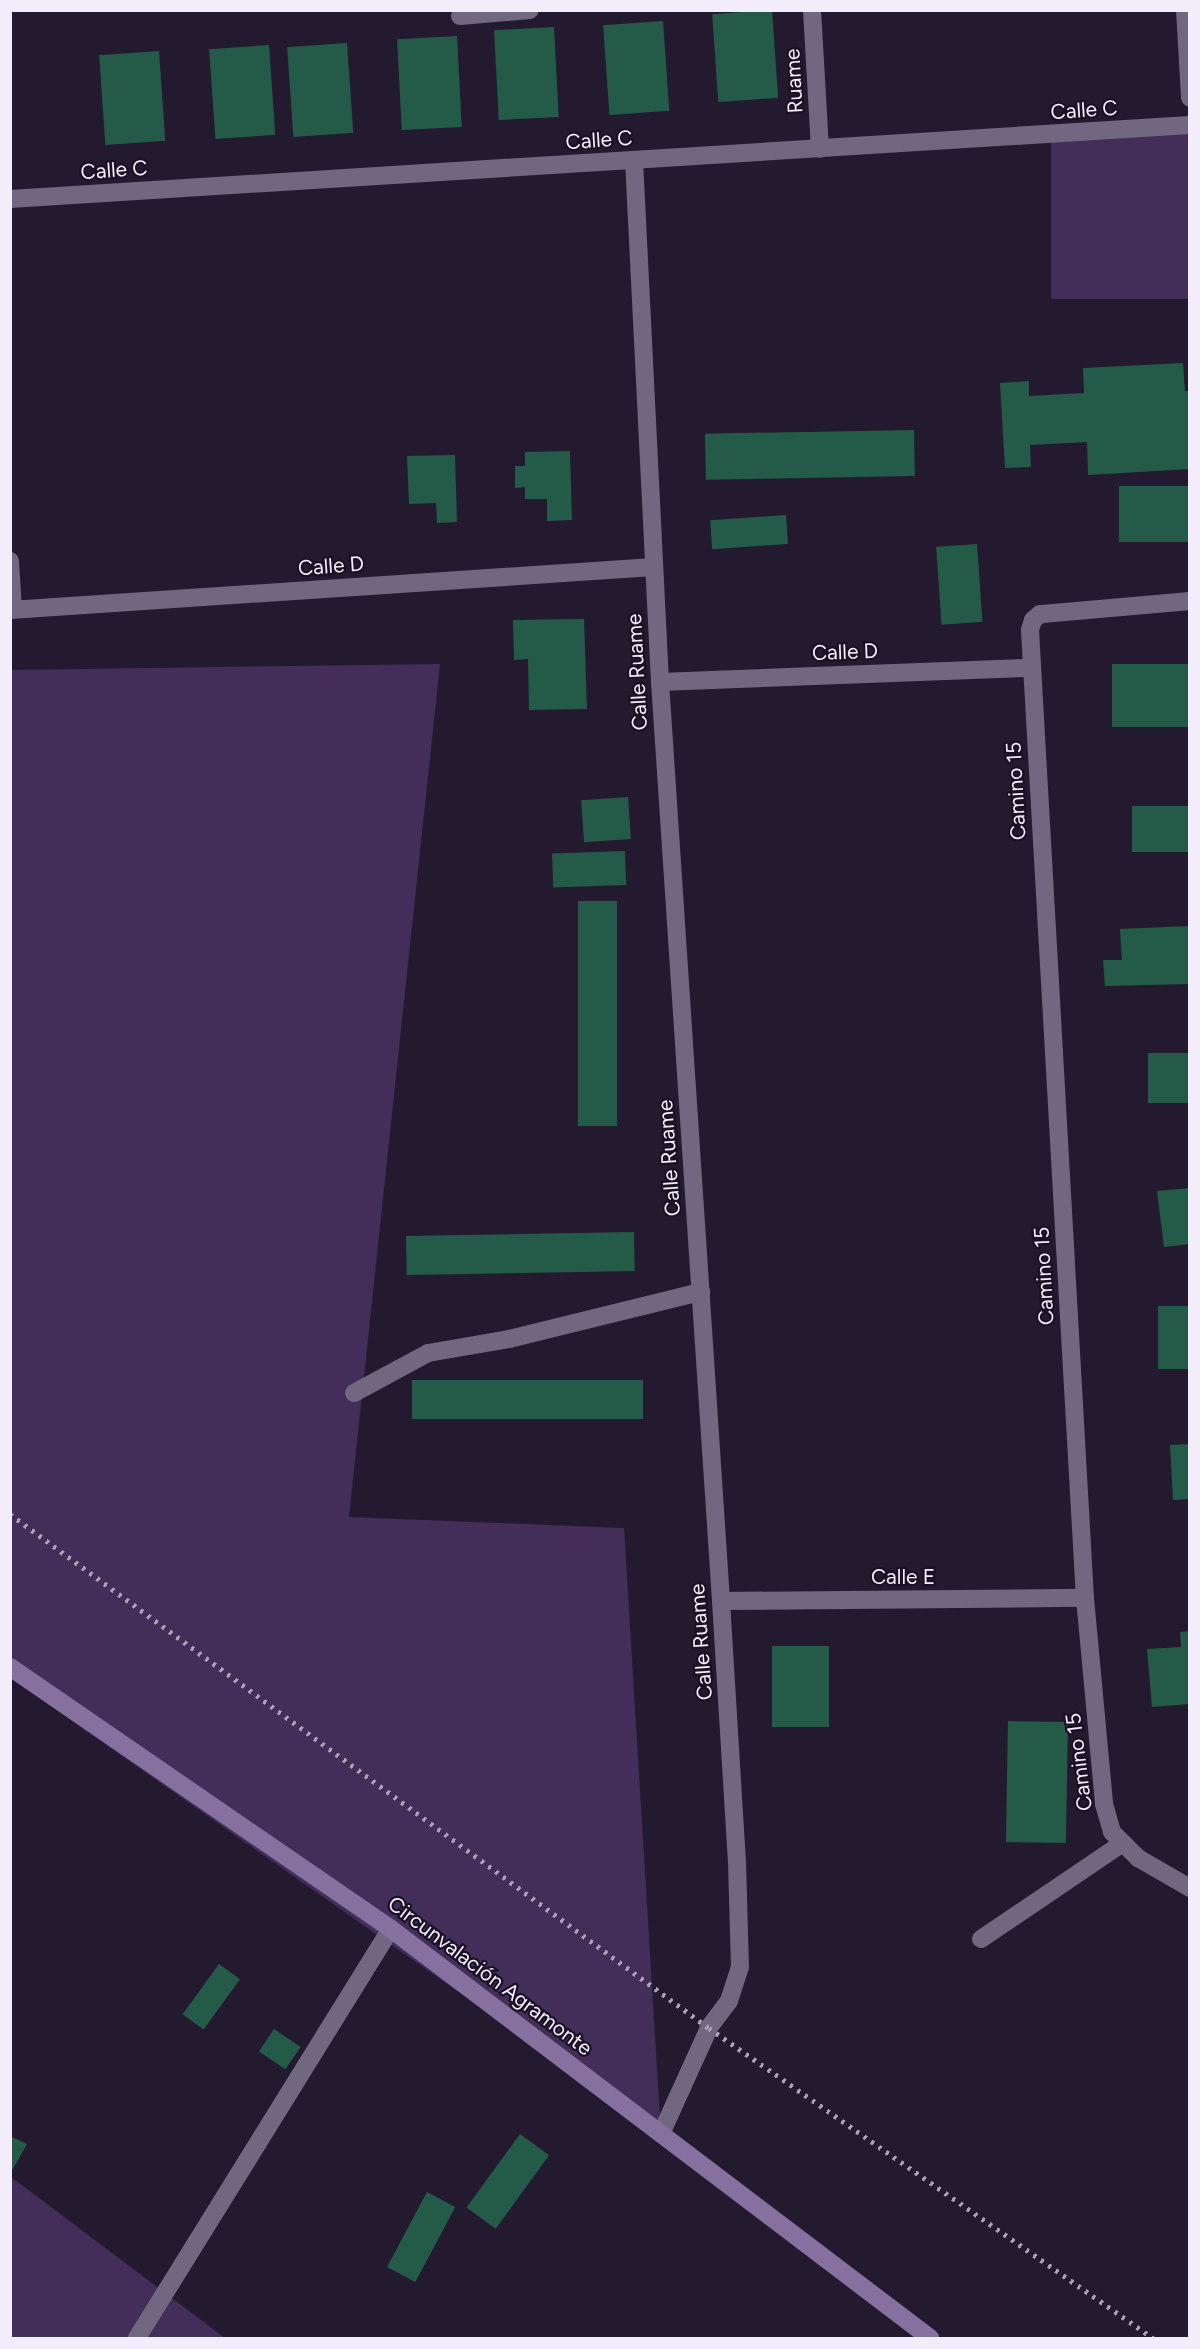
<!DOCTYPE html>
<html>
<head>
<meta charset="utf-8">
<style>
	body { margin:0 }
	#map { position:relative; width:1200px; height:2349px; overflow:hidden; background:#241a2f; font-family:Figtree,sans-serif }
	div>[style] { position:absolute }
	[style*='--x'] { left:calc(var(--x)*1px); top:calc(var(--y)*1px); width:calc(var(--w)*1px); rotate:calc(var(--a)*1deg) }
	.green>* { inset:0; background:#422e59; transform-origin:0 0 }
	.building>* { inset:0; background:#245b48; transform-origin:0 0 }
	.service>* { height:18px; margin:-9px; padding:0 9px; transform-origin:9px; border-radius:9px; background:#726781 }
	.minor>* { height:18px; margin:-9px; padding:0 9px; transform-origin:9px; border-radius:9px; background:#726781 }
	.tertiary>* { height:18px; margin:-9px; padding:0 9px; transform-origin:9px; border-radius:9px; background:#726781 }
	.secondary>* { height:18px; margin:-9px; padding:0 9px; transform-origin:9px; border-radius:9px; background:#8670a0 }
	.rail>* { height:4.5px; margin-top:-2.25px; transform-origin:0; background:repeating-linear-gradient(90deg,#a9a2b3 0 3px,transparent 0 9px) }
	span { translate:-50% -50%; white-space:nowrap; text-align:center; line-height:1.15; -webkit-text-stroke:4.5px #1a1125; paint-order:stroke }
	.street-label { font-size:21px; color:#f2ecfb }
	.frame { position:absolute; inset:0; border:12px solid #f2ecfb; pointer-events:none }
</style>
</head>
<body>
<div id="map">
	<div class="green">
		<div style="left:1189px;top:126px;width:173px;height:138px;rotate:90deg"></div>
		<div style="clip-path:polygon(440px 664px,349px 1517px,624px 1528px,661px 2134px,11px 1678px,11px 670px)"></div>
		<div style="clip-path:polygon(11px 2177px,225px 2338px,11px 2338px)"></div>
	</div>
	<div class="building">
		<div style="left:772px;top:10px;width:88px;height:60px;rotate:86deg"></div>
		<div style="left:663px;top:21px;width:90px;height:60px;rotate:86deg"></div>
		<div style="left:554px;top:27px;width:90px;height:60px;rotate:87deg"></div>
		<div style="left:457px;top:36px;width:91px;height:60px;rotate:87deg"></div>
		<div style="left:347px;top:43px;width:90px;height:60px;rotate:86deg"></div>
		<div style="left:269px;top:45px;width:90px;height:60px;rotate:86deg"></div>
		<div style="left:159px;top:51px;width:90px;height:60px;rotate:86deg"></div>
		<div style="clip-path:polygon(1183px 363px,1185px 391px,1190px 391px,1190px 469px,1088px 475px,1087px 442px,1030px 445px,1031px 467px,1005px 468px,1000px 383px,1029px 381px,1029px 396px,1084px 393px,1083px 368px)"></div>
		<div style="left:914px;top:430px;width:46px;height:209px;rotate:89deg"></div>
		<div style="clip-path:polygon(570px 451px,572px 520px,547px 521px,547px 499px,525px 499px,525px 487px,515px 488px,515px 466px,525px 466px,525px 452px)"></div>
		<div style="clip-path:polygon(455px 455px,457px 522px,437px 523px,436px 503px,409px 504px,407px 456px)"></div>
		<div style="left:1190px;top:486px;width:56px;height:71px;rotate:90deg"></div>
		<div style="left:786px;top:515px;width:29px;height:76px;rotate:86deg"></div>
		<div style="left:977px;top:544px;width:78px;height:41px;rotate:86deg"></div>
		<div style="clip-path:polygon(584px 619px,587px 709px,529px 710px,528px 659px,514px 660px,513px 620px)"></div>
		<div style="left:1190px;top:664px;width:63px;height:78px;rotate:90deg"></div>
		<div style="left:628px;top:797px;width:42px;height:47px;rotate:86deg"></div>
		<div style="left:1190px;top:806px;width:46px;height:58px;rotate:90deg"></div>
		<div style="left:625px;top:851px;width:34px;height:73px;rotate:88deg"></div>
		<div style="left:578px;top:901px;width:39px;height:225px"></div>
		<div style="clip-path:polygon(1190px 926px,1190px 984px,1105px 986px,1103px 960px,1122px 960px,1120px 929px)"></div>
		<div style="left:1190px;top:1053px;width:50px;height:42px;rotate:90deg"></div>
		<div style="clip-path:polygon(1190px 1188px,1190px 1244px,1164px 1247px,1157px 1191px)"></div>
		<div style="left:634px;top:1232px;width:39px;height:228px;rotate:89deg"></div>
		<div style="left:1158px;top:1306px;width:32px;height:63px"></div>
		<div style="left:643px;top:1380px;width:39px;height:231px;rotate:90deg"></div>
		<div style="clip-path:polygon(1190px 1444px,1190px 1499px,1173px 1500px,1170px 1445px)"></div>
		<div style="clip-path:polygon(1190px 1631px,1190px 1704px,1152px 1707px,1147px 1649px,1181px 1647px,1180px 1632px)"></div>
		<div style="left:772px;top:1646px;width:57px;height:81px"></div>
		<div style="left:1008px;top:1721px;width:60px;height:121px;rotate:1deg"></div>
		<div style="left:219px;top:1964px;width:26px;height:62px;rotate:36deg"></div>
		<div style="left:274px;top:2029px;width:32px;height:27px;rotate:34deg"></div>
		<div style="left:520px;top:2134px;width:36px;height:91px;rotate:36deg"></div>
		<div style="clip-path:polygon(10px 2136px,27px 2144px,10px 2174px)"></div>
		<div style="left:427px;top:2192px;width:32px;height:85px;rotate:28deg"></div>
	</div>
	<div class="service">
		<div style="--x:460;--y:16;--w:70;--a:-4.9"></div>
		<div style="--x:354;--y:1393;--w:84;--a:-28.4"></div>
		<div style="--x:428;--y:1353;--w:82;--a:-9.8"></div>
		<div style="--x:509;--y:1339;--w:198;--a:-13.8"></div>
		<div style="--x:981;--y:1939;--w:171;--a:-34.1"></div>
		<div style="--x:137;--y:2338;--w:481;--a:-58.2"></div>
	</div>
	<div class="minor">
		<div style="--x:812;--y:10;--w:139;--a:86.7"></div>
		<div style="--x:634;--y:160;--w:523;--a:87.15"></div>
		<div style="--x:660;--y:682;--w:921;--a:86.2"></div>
		<div style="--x:721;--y:1601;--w:260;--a:86.5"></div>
		<div style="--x:737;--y:1861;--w:106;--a:88.4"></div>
		<div style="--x:740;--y:1967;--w:36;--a:108"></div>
		<div style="--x:729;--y:2001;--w:34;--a:127"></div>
		<div style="--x:709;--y:2028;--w:116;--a:114.4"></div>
		<div style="--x:10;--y:199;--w:1182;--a:-3.59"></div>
		<div style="--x:10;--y:561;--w:49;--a:86.5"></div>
		<div style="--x:1190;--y:601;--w:151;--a:175"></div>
		<div style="--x:1040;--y:614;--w:9;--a:139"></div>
		<div style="--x:1033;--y:620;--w:10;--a:107"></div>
		<div style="--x:1030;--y:630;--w:970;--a:86.75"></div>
		<div style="--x:1085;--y:1598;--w:207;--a:84.7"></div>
		<div style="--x:1104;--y:1804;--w:29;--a:74"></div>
		<div style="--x:1112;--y:1832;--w:37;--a:45"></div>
		<div style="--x:1138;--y:1858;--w:60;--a:30"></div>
		<div style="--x:10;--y:610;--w:645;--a:-3.82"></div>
		<div style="--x:660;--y:682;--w:372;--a:-2.2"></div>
		<div style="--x:721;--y:1601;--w:364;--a:-0.5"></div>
	</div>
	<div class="tertiary">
		<div style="--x:1185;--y:10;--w:88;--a:86.7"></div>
	</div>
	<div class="secondary">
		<div style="--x:10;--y:1667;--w:462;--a:34.5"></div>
		<div style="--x:391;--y:1929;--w:677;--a:37.19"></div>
	</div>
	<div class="rail">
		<div style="--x:10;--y:1514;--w:868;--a:36.33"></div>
		<div style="--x:709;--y:2028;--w:542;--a:34.92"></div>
	</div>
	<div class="street-label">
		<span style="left:794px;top:81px;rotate:-93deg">Ruame</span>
		<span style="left:1084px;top:110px;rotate:-4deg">Calle C</span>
		<span style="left:599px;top:140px;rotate:-4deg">Calle C</span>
		<span style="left:114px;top:170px;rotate:-4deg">Calle C</span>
		<span style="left:331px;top:566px;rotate:-4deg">Calle D</span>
		<span style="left:845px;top:652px;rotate:-2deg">Calle D</span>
		<span style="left:637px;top:672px;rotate:-93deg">Calle Ruame</span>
		<span style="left:1016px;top:791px;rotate:-93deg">Camino 15</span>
		<span style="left:669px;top:1158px;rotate:-94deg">Calle Ruame</span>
		<span style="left:1044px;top:1276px;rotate:-93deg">Camino 15</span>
		<span style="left:903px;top:1577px">Calle E</span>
		<span style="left:701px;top:1642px;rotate:-94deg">Calle Ruame</span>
		<span style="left:1079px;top:1762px;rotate:-97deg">Camino 15</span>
		<span style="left:490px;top:1976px;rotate:37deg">Circunvalación Agramonte</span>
	</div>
	<div class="frame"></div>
</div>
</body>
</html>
